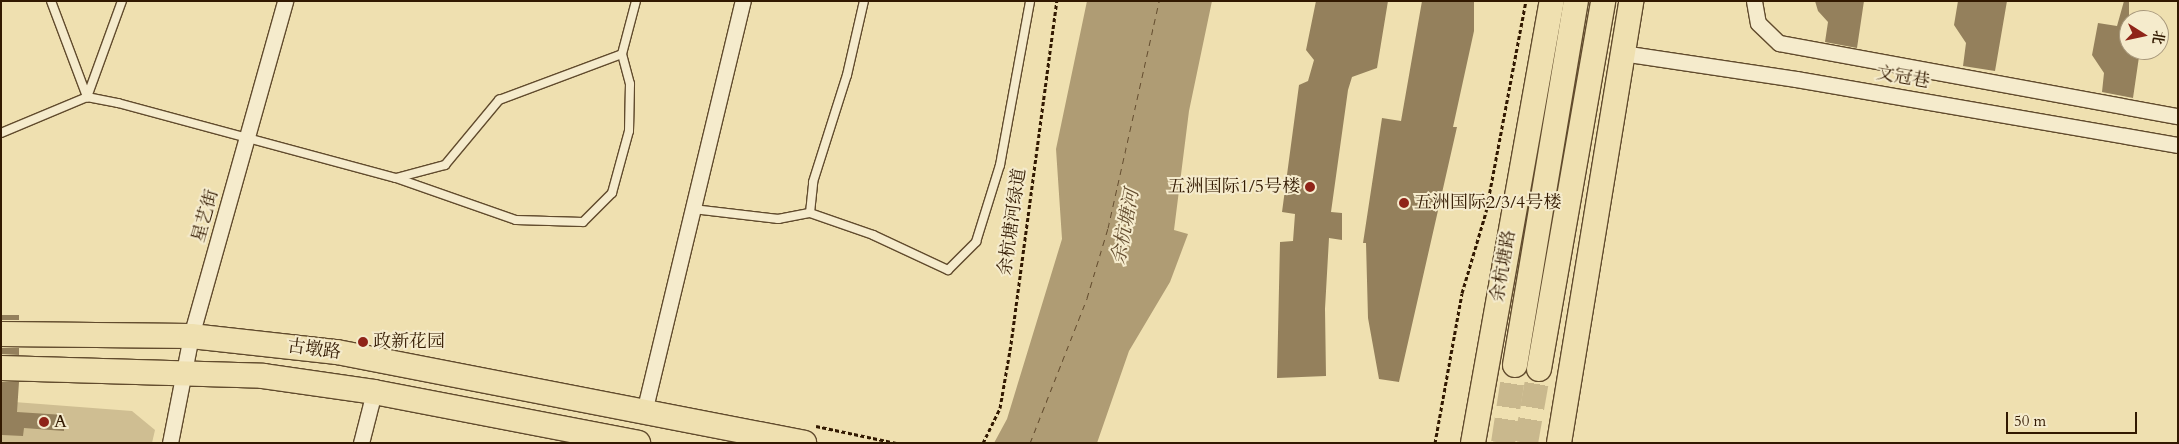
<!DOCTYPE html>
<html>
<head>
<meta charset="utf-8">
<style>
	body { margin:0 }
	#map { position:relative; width:2179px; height:444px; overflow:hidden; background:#efe0b0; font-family:Cardo,"Noto Serif SC",serif }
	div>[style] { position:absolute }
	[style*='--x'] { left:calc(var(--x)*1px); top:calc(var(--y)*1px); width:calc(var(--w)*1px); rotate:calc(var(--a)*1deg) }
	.green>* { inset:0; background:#cfbe92 }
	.water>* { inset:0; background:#af9c74 }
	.ferry>* { height:1px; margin-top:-0.5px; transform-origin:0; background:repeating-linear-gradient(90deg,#644d2f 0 6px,transparent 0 11px) }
	.building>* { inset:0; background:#94805c; transform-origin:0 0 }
	.primary-tunnel>* { height:24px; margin-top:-12px; transform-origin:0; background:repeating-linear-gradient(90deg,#c9b88d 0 24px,transparent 0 36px) }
	.path>* { height:3px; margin-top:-1.5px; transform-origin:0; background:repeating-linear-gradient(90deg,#321901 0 4px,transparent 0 6.5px) }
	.roads { filter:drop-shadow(1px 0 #614b2d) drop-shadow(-1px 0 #614b2d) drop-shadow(0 1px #614b2d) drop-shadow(0 -1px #614b2d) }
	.service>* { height:8px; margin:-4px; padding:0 4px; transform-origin:4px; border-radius:4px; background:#f5ebcc }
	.minor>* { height:15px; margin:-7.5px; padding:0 7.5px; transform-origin:7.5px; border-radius:7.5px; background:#f5ebcc }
	.primary>* { height:24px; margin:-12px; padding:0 12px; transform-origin:12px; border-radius:12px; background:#efe0b0 }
	.dots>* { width:14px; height:14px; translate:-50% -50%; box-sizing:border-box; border:2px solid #f5ebcc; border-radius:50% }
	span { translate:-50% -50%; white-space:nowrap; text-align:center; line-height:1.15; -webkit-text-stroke:4px #f5ebcc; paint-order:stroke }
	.street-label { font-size:18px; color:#321901 }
	.poi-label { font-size:18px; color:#321901 }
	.right { translate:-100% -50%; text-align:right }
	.left { translate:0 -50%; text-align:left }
	.water-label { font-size:19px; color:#644d2f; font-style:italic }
	.frame { position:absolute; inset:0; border:2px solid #321901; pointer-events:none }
	.north { position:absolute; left:2119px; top:10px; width:50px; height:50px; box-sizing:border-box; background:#f5ebcc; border:1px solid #a7977b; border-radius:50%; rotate:100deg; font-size:14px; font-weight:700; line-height:20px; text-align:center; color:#321901 }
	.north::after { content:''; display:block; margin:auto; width:18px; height:22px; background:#8f2418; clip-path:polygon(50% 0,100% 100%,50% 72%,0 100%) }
	.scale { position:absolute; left:2006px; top:412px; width:131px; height:22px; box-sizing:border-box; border:2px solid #321901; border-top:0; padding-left:6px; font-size:15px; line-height:18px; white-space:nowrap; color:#321901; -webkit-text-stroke:4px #f5ebcc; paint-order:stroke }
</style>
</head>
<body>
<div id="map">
	<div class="green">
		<div style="clip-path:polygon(1px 401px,132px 411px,155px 430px,152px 443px,1px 443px)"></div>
	</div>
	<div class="water">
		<div style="clip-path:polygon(1087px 1px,1212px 1px,1189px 111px,1174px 230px,1188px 234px,1170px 282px,1129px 351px,1097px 443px,994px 443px,1007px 419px,1062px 239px,1056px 149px)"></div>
	</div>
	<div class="ferry">
		<div style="--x:1030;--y:443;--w:156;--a:-68.5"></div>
		<div style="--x:1087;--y:298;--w:73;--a:-73.3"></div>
		<div style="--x:1108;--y:228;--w:233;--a:-77.3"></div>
	</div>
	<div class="building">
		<div style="clip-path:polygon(1316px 1px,1388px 1px,1377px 68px,1352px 77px,1348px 90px,1331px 212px,1342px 213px,1342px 240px,1329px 238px,1325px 309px,1326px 376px,1277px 378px,1280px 242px,1293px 241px,1295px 214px,1282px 212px,1299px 85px,1308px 81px,1314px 60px,1306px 50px)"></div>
		<div style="clip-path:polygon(1422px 1px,1474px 1px,1474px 31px,1453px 127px,1457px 127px,1399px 382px,1379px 379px,1368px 318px,1366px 243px,1363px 243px,1382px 118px,1401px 121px)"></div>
		<div style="clip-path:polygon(1815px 1px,1864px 1px,1857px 48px,1825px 42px,1828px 22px,1818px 11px)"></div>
		<div style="clip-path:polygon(1958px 1px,2007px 1px,1995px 71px,1963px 66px,1966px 43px,1954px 25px)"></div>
		<div style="clip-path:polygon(2124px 1px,2129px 1px,2129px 50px,2140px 50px,2133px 98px,2102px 92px,2104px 73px,2092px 55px,2098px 23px,2117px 26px)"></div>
		<div style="left:1px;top:315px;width:18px;height:5px"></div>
		<div style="clip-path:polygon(1px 348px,19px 348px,19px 355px,1px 354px)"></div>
		<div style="clip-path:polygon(1px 382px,19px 382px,17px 412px,64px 415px,64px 431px,24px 428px,23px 436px,2px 435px)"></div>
	</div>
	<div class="primary-tunnel">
		<div style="--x:1503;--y:443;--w:79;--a:-81.3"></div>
		<div style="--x:1526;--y:443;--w:75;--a:-80"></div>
	</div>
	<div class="path">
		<div style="--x:816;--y:426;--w:82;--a:12"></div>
		<div style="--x:983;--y:443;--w:39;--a:-64"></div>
		<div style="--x:1000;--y:408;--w:65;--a:-80.2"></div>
		<div style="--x:1011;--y:344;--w:346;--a:-82.4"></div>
		<div style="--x:1435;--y:443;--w:152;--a:-79.8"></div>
		<div style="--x:1462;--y:293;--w:84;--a:-73.5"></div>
		<div style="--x:1486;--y:212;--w:215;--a:-79.3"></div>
	</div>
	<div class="roads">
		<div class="service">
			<div style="--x:51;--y:1;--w:103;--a:69.4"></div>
			<div style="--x:87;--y:97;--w:32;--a:11"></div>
			<div style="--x:118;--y:103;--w:288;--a:15.1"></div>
			<div style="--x:396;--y:178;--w:51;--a:-14.9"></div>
			<div style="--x:445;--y:165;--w:85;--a:-50.3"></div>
			<div style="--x:499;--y:100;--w:131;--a:-20.5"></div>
			<div style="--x:622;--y:54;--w:55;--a:-75.2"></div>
			<div style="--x:1;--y:133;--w:93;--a:-22.7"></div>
			<div style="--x:87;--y:97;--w:102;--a:-70"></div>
			<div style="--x:396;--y:178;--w:127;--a:19.3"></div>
			<div style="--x:516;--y:220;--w:67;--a:1.7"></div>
			<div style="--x:583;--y:222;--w:41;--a:-45"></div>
			<div style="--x:612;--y:193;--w:64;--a:-74.7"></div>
			<div style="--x:629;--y:131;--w:47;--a:-88.8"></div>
			<div style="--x:630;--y:84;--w:31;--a:-105"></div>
			<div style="--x:693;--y:209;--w:86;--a:6.7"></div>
			<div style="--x:778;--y:219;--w:33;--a:-11"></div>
			<div style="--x:810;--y:213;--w:67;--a:19.2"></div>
			<div style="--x:873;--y:235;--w:83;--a:25"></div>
			<div style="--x:948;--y:270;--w:40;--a:-45"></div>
			<div style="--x:976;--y:242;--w:81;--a:-72.7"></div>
			<div style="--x:1000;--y:165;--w:167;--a:-79.6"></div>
			<div style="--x:810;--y:213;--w:31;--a:-84"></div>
			<div style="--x:813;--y:182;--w:112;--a:-72.4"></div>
			<div style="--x:847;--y:75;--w:76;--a:-77.1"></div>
		</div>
		<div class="minor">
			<div style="--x:1754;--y:1;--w:22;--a:80"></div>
			<div style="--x:1758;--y:23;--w:29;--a:44"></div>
			<div style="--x:1779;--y:43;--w:406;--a:10.4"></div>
			<div style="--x:1622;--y:53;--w:176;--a:8.5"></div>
			<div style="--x:1796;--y:79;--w:388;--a:9.8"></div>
			<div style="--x:644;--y:412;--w:423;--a:-76.5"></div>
			<div style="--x:170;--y:443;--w:109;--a:-78.9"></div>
			<div style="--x:191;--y:336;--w:348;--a:-74.3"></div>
			<div style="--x:361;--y:443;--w:53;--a:-75.7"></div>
		</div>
		<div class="primary">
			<div style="--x:1;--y:334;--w:190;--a:0.6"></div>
			<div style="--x:191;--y:336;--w:147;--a:6.3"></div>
			<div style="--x:337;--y:352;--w:476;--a:11"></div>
			<div style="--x:1515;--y:365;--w:369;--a:-80.5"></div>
			<div style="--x:1;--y:368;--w:262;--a:1.7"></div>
			<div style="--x:263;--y:376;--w:112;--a:8.2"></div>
			<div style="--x:374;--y:392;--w:269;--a:10.9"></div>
			<div style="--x:1539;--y:369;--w:374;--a:-80.1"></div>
			<div style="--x:1473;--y:443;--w:449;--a:-79.9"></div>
			<div style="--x:1559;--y:443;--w:448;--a:-80.7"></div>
		</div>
	</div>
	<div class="dots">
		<div style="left:1310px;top:187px;background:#8f2418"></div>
		<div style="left:1404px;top:203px;background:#8f2418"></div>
		<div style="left:363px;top:342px;background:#8f2418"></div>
		<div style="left:44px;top:422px;background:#8f2418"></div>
	</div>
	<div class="street-label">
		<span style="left:1903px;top:78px;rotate:10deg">文冠巷</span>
		<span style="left:206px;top:216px;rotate:-74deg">星艺街</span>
		<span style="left:1013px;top:222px;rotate:-82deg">余杭塘河绿道</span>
		<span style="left:1504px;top:266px;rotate:-80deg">余杭塘路</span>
		<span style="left:314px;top:350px;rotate:7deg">古墩路</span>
	</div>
	<div class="poi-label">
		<span class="right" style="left:1300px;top:187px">五洲国际1/5号楼</span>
		<span class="left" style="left:1414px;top:203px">五洲国际2/3/4号楼</span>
		<span class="left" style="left:373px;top:342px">政新花园</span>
		<span class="left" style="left:54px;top:422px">A</span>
	</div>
	<div class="water-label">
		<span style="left:1126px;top:227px;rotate:-79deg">余杭塘河</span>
	</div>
	<div class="frame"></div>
	<div class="north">北</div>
	<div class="scale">50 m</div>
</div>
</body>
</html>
